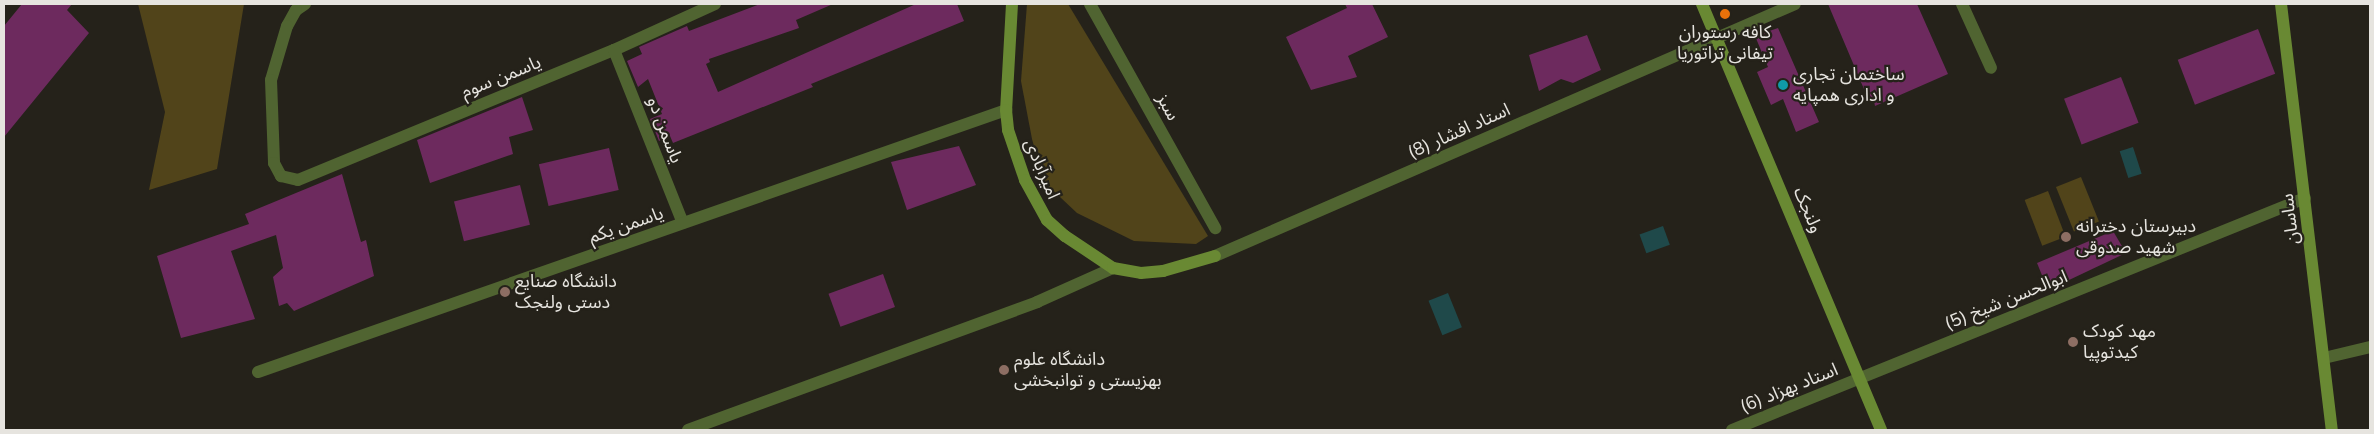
<!DOCTYPE html>
<html>
<head>
<meta charset="utf-8">
<style>
	body { margin:0 }
	#map { position:relative; width:2374px; height:434px; overflow:hidden; background:#25221a; font-family:"Nunito Sans","Noto Sans Arabic",sans-serif }
	div>[style] { position:absolute }
	[style*='--x'] { left:calc(var(--x)*1px); top:calc(var(--y)*1px); width:calc(var(--w)*1px); rotate:calc(var(--a)*1deg) }
	.green>* { inset:0; background:#51441a; transform-origin:0 0 }
	.water>* { inset:0; background:#1f494a; transform-origin:0 0 }
	.building>* { inset:0; background:#6d2a5e; transform-origin:0 0 }
	.street>* { height:12px; margin:-6px; padding:0 6px; transform-origin:6px; border-radius:6px; background:#506431 }
	.secondary>* { height:12px; margin:-6px; padding:0 6px; transform-origin:6px; border-radius:6px; background:#698933 }
	.dots>* { width:14px; height:14px; translate:-50% -50%; box-sizing:border-box; border:2px solid #25221a; border-radius:50% }
	span { translate:-50% -50%; white-space:nowrap; text-align:center; line-height:1.15; -webkit-text-stroke:4.5px #25221a; paint-order:stroke }
	.poi-label { font-size:18px; color:#e6e4df }
	.left { translate:0 -50%; text-align:left }
	.street-label { font-size:18px; color:#e6e4df }
	.frame { position:absolute; inset:0; border:5px solid #e6e4df; pointer-events:none }
</style>
</head>
<body>
<div id="map">
	<div class="green">
		<div style="clip-path:polygon(138px 4px,244px 4px,217px 169px,149px 190px,165px 112px)"></div>
		<div style="clip-path:polygon(1027px 4px,1068px 4px,1208px 236px,1196px 244px,1134px 241px,1077px 213px,1044px 182px,1032px 139px,1021px 81px)"></div>
		<div style="left:2081px;top:177px;width:48px;height:27px;rotate:68deg"></div>
		<div style="left:2048px;top:191px;width:49px;height:25px;rotate:69deg"></div>
	</div>
	<div class="water">
		<div style="left:2133px;top:147px;width:28px;height:14px;rotate:72deg"></div>
		<div style="left:1663px;top:226px;width:20px;height:25px;rotate:70deg"></div>
		<div style="left:1448px;top:293px;width:37px;height:21px;rotate:68deg"></div>
	</div>
	<div class="building">
		<div style="clip-path:polygon(22px 4px,72px 4px,67px 10px,89px 33px,4px 137px,4px 26px)"></div>
		<div style="clip-path:polygon(760px 4px,833px 4px,796px 20px,799px 28px,709px 59px,710px 62px,706px 64px,718px 92px,916px 4px,957px 4px,964px 21px,811px 84px,813px 87px,673px 143px,670px 136px,659px 141px,650px 119px,662px 114px,648px 79px,638px 87px,627px 61px,642px 54px,639px 47px,687px 26px,689px 31px)"></div>
		<div style="clip-path:polygon(1345px 4px,1372px 4px,1388px 37px,1348px 56px,1357px 77px,1311px 90px,1286px 37px,1347px 8px)"></div>
		<div style="clip-path:polygon(1828px 4px,1917px 4px,1948px 74px,1875px 106px,1874px 101px,1869px 101px)"></div>
		<div style="clip-path:polygon(1778px 28px,1819px 122px,1796px 132px,1783px 99px,1771px 105px,1757px 72px,1768px 67px,1755px 36px)"></div>
		<div style="left:2258px;top:29px;width:48px;height:86px;rotate:69deg"></div>
		<div style="clip-path:polygon(1587px 35px,1601px 70px,1573px 83px,1561px 79px,1539px 91px,1529px 55px)"></div>
		<div style="left:2121px;top:77px;width:49px;height:61px;rotate:69deg"></div>
		<div style="clip-path:polygon(522px 97px,533px 130px,509px 137px,513px 154px,430px 183px,417px 140px)"></div>
		<div style="clip-path:polygon(959px 146px,976px 185px,907px 210px,891px 162px)"></div>
		<div style="left:609px;top:148px;width:43px;height:72px;rotate:77deg"></div>
		<div style="clip-path:polygon(342px 174px,361px 242px,366px 240px,374px 276px,294px 311px,287px 303px,279px 306px,273px 277px,283px 268px,276px 235px,231px 251px,255px 319px,181px 338px,157px 256px,249px 224px,245px 214px)"></div>
		<div style="left:520px;top:185px;width:41px;height:68px;rotate:76deg"></div>
		<div style="clip-path:polygon(2113px 231px,2126px 253px,2048px 290px,2037px 263px)"></div>
		<div style="left:883px;top:274px;width:35px;height:58px;rotate:70deg"></div>
	</div>
	<div class="street">
		<div style="--x:305;--y:4;--w:11;--a:146"></div>
		<div style="--x:296;--y:10;--w:18;--a:119"></div>
		<div style="--x:287;--y:26;--w:56;--a:106.5"></div>
		<div style="--x:271;--y:80;--w:83;--a:87.9"></div>
		<div style="--x:274;--y:163;--w:15;--a:62"></div>
		<div style="--x:281;--y:176;--w:17;--a:13"></div>
		<div style="--x:298;--y:180;--w:342;--a:-22.4"></div>
		<div style="--x:614;--y:50;--w:111;--a:-24.5"></div>
		<div style="--x:1090;--y:4;--w:257;--a:60.8"></div>
		<div style="--x:1962;--y:4;--w:70;--a:65.6"></div>
		<div style="--x:614;--y:50;--w:186;--a:68.3"></div>
		<div style="--x:1215;--y:256;--w:632;--a:-23.48"></div>
		<div style="--x:2324;--y:358;--w:47;--a:-13.4"></div>
		<div style="--x:258;--y:372;--w:793;--a:-19.3"></div>
		<div style="--x:688;--y:430;--w:372;--a:-20.1"></div>
		<div style="--x:1037;--y:302;--w:83;--a:-24.1"></div>
		<div style="--x:1732;--y:430;--w:618;--a:-22.04"></div>
	</div>
	<div class="secondary">
		<div style="--x:1012;--y:4;--w:106;--a:93.2"></div>
		<div style="--x:1006;--y:110;--w:20;--a:84"></div>
		<div style="--x:1008;--y:130;--w:53;--a:71.2"></div>
		<div style="--x:1025;--y:180;--w:46;--a:61.2"></div>
		<div style="--x:1047;--y:220;--w:24;--a:42"></div>
		<div style="--x:1065;--y:236;--w:58;--a:33.7"></div>
		<div style="--x:1113;--y:268;--w:28;--a:10"></div>
		<div style="--x:1141;--y:273;--w:22;--a:-5"></div>
		<div style="--x:1163;--y:271;--w:54;--a:-16.1"></div>
		<div style="--x:1702;--y:4;--w:462;--a:67.2"></div>
		<div style="--x:2281;--y:4;--w:429;--a:83.2"></div>
	</div>
	<div class="dots">
		<div style="left:1725px;top:14px;background:#e8710a"></div>
		<div style="left:1783px;top:85px;background:#0f9aa8"></div>
		<div style="left:2066px;top:237px;background:#8d6e63"></div>
		<div style="left:505px;top:292px;background:#8d6e63"></div>
		<div style="left:2073px;top:342px;background:#8d6e63"></div>
		<div style="left:1004px;top:370px;background:#8d6e63"></div>
	</div>
	<div class="poi-label">
		<span style="left:1725px;top:43px">کافه رستوران<br>تیفانی تراتوریا</span>
		<span class="left" style="left:1793px;top:85px">ساختمان تجاری<br>و اداری همپایه</span>
		<span class="left" style="left:2076px;top:237px">دبیرستان دخترانه<br>شهید صدوقی</span>
		<span class="left" style="left:515px;top:292px">دانشگاه صنایع<br>دستى ولنجک</span>
		<span class="left" style="left:2083px;top:342px">مهد کودک<br>کیدتوپیا</span>
		<span class="left" style="left:1014px;top:370px">دانشگاه علوم<br>بهزیستی و توانبخشی</span>
	</div>
	<div class="street-label">
		<span style="left:501px;top:77px;rotate:-22deg">یاسمن سوم</span>
		<span style="left:1168px;top:107px;rotate:61deg">سبز</span>
		<span style="left:665px;top:130px;rotate:69deg">یاسمن دو</span>
		<span style="left:1459px;top:131px;rotate:-24deg">استاد افشار (8)</span>
		<span style="left:1042px;top:169px;rotate:67deg">امیرآبادی</span>
		<span style="left:1808px;top:210px;rotate:67deg">ولنجک</span>
		<span style="left:2290px;top:219px;rotate:-97deg">ساسان</span>
		<span style="left:626px;top:225px;rotate:-19deg">یاسمن یکم</span>
		<span style="left:2006px;top:300px;rotate:-22deg">ابوالحسن شیخ (5)</span>
		<span style="left:1789px;top:388px;rotate:-22deg">استاد بهزاد (6)</span>
	</div>
	<div class="frame"></div>
</div>
</body>
</html>
